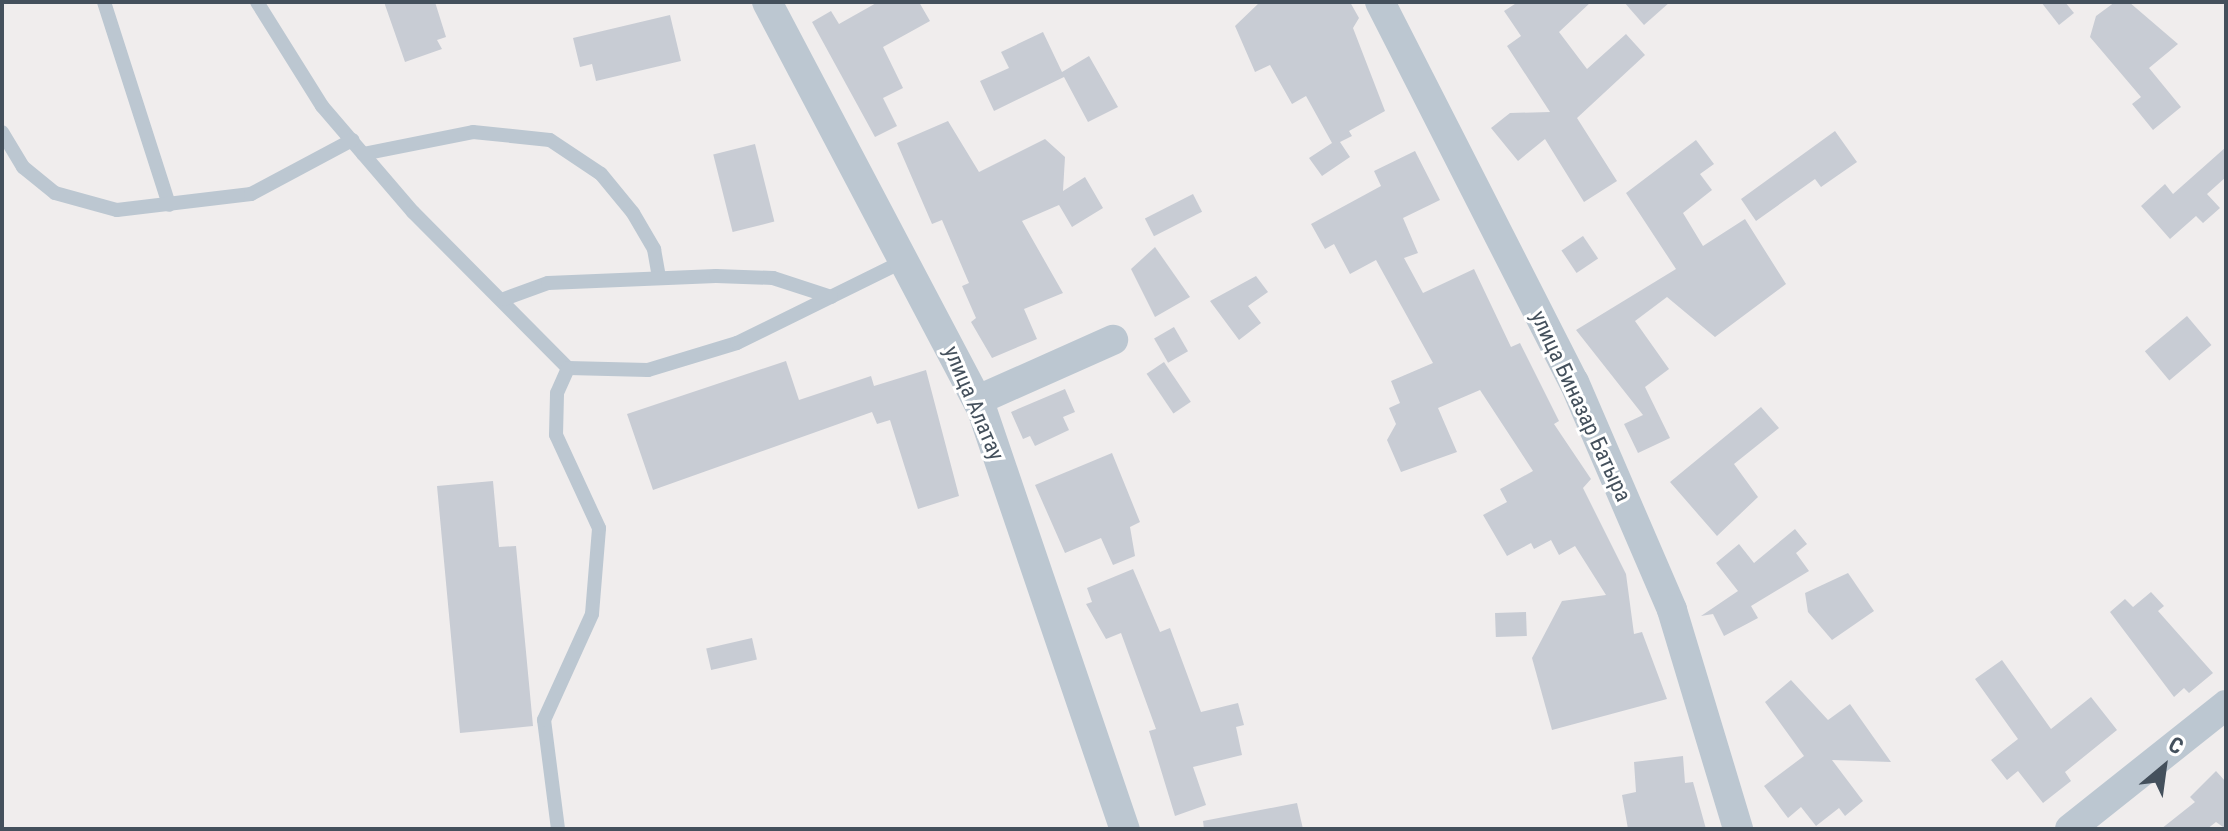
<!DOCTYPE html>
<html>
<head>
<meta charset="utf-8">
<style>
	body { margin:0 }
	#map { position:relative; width:2228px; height:831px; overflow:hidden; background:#f0eded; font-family:"Roboto Condensed",sans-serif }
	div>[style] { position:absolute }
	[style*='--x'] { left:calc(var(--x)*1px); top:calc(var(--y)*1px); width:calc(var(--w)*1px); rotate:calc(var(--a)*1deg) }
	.building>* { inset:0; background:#c8ccd4; transform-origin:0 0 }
	.lane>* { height:14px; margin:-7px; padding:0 7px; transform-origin:7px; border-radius:7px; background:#bcc7d1 }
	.street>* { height:30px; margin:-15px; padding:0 15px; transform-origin:15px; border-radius:15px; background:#bcc7d1 }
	span { translate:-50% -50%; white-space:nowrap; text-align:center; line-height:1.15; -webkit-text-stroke:6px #fff; paint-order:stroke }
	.street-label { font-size:22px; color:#44505c }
	.frame { position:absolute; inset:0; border:4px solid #44505c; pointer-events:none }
	.north { position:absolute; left:2124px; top:727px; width:80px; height:80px; -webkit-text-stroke:6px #fff; paint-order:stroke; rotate:29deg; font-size:22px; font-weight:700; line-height:32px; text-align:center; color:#44505c }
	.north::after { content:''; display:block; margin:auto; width:28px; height:36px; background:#44505c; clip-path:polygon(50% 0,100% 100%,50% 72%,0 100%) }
</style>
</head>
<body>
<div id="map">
	<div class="building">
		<div style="clip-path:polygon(384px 2px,435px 2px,446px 37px,437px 40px,442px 49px,405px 62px)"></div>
		<div style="clip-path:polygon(878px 2px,919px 2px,930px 21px,883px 47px,903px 88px,883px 98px,897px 126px,875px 137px,812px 22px,831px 11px,839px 24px)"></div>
		<div style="clip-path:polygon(1260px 2px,1350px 2px,1359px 18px,1353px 28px,1385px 111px,1349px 131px,1352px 136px,1340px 142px,1350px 157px,1322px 176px,1309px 158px,1332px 143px,1306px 96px,1292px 104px,1270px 65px,1255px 72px,1235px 26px)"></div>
		<div style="clip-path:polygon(1518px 2px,1591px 2px,1559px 32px,1587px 69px,1626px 34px,1645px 55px,1577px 118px,1617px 181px,1584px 202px,1545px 139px,1518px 161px,1491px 128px,1510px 113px,1550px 112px,1507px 46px,1521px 36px,1504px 11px)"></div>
		<div style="clip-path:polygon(1624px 2px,1670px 2px,1644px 25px)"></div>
		<div style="clip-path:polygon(2041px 2px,2065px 2px,2074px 13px,2059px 25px)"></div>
		<div style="clip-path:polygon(2115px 2px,2129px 2px,2178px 44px,2149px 68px,2181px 107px,2153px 130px,2132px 104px,2141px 97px,2090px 37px,2096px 16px)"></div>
		<div style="clip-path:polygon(670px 15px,681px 61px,596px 81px,592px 64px,580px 67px,573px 38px)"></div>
		<div style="clip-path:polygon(1043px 32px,1062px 72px,1089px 56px,1118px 107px,1088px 122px,1064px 77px,994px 111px,980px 81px,1009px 68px,1001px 52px)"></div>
		<div style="clip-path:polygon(948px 121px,979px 172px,1045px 139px,1065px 157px,1063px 191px,1085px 177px,1103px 208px,1072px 227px,1059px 205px,1022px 221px,1063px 293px,1024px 309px,1037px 339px,992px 358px,971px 322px,976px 318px,962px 286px,969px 283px,942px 220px,932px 224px,897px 143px)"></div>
		<div style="clip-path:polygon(1835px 131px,1857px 162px,1821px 187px,1815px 179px,1756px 221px,1741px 199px)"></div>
		<div style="clip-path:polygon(1696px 140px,1714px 164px,1700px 174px,1712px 190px,1683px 213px,1703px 246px,1745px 219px,1786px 284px,1715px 337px,1667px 297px,1635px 321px,1669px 369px,1645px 387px,1670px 438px,1638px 453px,1624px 424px,1643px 415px,1576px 330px,1676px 269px,1626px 193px)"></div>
		<div style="left:755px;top:144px;width:80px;height:43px;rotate:76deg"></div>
		<div style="clip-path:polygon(2226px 147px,2226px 177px,2207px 194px,2220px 208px,2203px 223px,2196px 216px,2170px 239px,2141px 206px,2165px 184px,2173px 194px)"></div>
		<div style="clip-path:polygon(1415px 151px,1440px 200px,1403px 218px,1418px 253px,1404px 258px,1423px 293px,1474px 269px,1511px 347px,1520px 343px,1559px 421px,1554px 424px,1591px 479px,1583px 488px,1626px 574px,1634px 634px,1642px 632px,1667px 699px,1552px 730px,1532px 658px,1562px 601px,1606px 595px,1575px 546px,1559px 555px,1551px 540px,1534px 549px,1531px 543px,1507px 556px,1483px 515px,1507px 502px,1500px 489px,1533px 471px,1480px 390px,1438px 408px,1457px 452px,1401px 472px,1387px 440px,1396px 424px,1389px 408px,1400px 403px,1391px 381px,1433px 363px,1376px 260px,1350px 274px,1334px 244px,1325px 249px,1311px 224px,1381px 186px,1374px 171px)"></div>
		<div style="left:1193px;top:194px;width:20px;height:54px;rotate:63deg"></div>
		<div style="left:1583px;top:236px;width:27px;height:26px;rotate:56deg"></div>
		<div style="clip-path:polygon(1155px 247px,1190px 297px,1155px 317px,1131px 269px)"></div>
		<div style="clip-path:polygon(1256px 276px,1268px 292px,1248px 306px,1261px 323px,1239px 340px,1210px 301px)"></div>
		<div style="left:2187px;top:316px;width:38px;height:55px;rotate:50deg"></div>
		<div style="left:1174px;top:327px;width:28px;height:23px;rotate:60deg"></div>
		<div style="clip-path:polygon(786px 361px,799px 400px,871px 376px,874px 386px,926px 370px,959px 496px,918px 509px,890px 420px,877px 424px,872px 412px,653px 490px,627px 414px)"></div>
		<div style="left:1164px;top:362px;width:48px;height:21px;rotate:56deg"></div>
		<div style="clip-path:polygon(1065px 389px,1075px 412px,1063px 417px,1069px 430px,1035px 446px,1030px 436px,1023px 439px,1011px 412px)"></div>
		<div style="clip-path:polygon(1761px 407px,1779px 428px,1734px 464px,1758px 497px,1717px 536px,1670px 482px)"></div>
		<div style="clip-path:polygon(1112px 453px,1140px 522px,1130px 527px,1135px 556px,1113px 565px,1101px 538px,1065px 553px,1035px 485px)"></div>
		<div style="clip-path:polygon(493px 481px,499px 547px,516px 546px,533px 726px,460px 733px,437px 486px)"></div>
		<div style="clip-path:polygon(1795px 529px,1807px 544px,1796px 553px,1809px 571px,1751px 606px,1758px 618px,1724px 636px,1713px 614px,1701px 616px,1738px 591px,1716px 563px,1739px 544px,1754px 563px)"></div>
		<div style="clip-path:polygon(1133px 569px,1160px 632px,1170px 628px,1201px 712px,1238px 703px,1244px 725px,1236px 727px,1242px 755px,1193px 767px,1206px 805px,1175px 816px,1149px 731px,1156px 729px,1121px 633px,1106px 639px,1086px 604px,1092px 602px,1087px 588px)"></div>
		<div style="clip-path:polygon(1848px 573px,1874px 611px,1832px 640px,1808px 612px,1805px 593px)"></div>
		<div style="clip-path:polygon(2151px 592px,2164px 606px,2158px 611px,2213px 673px,2189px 693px,2184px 688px,2174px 697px,2110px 612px,2125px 599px,2133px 607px)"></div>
		<div style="left:1526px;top:612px;width:24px;height:31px;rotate:88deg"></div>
		<div style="left:752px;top:638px;width:22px;height:47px;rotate:77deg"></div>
		<div style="clip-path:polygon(2002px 660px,2051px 729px,2091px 697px,2117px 730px,2065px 772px,2071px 781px,2043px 803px,2018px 771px,2007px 780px,1991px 760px,2018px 739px,1975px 679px)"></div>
		<div style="clip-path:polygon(1791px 680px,1828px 720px,1850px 704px,1891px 762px,1832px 760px,1863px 801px,1845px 816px,1839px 808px,1816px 826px,1801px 807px,1788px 818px,1764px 786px,1804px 756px,1765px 702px)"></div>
		<div style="clip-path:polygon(1683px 756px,1685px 783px,1693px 782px,1706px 829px,1628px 829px,1622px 795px,1636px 792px,1634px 762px)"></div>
		<div style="clip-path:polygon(2216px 771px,2226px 782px,2226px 829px,2216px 822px,2207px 829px,2161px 829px,2195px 802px,2190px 797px)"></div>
		<div style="clip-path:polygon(1297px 803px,1303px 829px,1204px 829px,1203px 821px)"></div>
	</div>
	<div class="lane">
		<div style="--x:104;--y:2;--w:213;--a:72.2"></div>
		<div style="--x:257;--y:2;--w:123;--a:58"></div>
		<div style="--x:322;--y:106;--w:140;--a:49.4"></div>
		<div style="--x:413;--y:212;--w:220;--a:45.2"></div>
		<div style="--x:568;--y:368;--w:80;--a:1.4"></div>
		<div style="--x:648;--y:370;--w:93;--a:-16.9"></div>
		<div style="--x:737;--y:343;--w:188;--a:-26.2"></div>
		<div style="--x:2;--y:132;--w:41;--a:59"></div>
		<div style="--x:23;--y:167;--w:41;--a:39.1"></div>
		<div style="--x:55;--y:193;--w:64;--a:15.3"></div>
		<div style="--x:117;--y:210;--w:135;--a:-6.8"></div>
		<div style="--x:251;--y:194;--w:115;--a:-28.1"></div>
		<div style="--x:363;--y:154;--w:112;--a:-11.3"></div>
		<div style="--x:473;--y:132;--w:77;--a:5.9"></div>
		<div style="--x:550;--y:140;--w:61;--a:33.7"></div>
		<div style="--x:601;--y:174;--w:50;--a:50.6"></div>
		<div style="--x:633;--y:213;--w:42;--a:59.7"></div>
		<div style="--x:654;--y:249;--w:29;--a:80"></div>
		<div style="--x:504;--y:299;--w:47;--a:-20"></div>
		<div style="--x:548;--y:283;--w:168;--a:-2.4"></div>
		<div style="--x:716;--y:276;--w:57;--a:2"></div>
		<div style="--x:773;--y:278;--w:61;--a:18.1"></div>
		<div style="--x:558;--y:829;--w:110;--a:-97.3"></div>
		<div style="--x:544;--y:720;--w:116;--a:-65.6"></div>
		<div style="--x:592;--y:614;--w:86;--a:-85.3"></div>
		<div style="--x:599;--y:528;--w:102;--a:-114.8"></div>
		<div style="--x:556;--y:435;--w:42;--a:-88.6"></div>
		<div style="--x:557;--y:393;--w:27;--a:-66"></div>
	</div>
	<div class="street">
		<div style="--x:767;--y:2;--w:461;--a:62.2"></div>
		<div style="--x:982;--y:410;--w:443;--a:71.2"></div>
		<div style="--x:1380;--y:2;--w:427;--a:63"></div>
		<div style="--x:1574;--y:382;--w:248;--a:66.7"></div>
		<div style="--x:1672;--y:610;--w:229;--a:73.2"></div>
		<div style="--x:978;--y:400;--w:148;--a:-24"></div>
		<div style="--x:2070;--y:829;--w:199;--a:-38.5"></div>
	</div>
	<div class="street-label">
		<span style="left:974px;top:403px;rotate:67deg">улица Алатау</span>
		<span style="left:1581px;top:406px;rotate:65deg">улица Биназар Батыра</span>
	</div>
	<div class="frame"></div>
	<div class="north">С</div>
</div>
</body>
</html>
